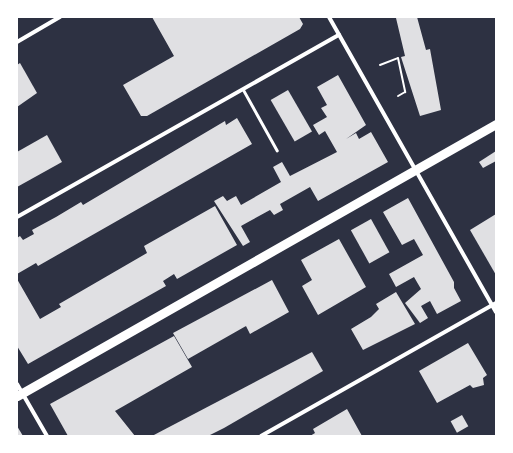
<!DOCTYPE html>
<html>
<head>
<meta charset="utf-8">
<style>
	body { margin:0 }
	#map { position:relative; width:513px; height:453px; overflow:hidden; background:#2d3142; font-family:"Source Sans 3",sans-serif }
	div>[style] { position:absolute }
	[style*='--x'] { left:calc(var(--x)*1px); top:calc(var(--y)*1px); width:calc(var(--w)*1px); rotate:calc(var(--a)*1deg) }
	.building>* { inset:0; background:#e0e0e3; transform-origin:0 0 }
	.path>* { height:2px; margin:-1px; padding:0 1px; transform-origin:1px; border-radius:1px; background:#fff }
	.service>* { height:2.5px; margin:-1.25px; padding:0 1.25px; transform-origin:1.25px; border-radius:1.25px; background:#fff }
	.minor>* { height:4px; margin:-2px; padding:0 2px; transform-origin:2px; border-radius:2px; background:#fff }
	.primary>* { height:9px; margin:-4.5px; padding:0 4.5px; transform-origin:4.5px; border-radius:4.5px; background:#fff }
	span { translate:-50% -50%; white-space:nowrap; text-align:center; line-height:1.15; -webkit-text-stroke:4px #fff; paint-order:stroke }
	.frame { position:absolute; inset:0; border:18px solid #fff; pointer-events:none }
</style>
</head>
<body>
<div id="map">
	<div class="building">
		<div style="clip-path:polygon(152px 17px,299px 17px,303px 24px,300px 29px,147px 116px,141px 116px,123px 85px,174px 56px)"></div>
		<div style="clip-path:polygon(417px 17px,426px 50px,430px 49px,441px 110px,420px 116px,401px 57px,405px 56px,396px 18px)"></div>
		<div style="clip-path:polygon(20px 63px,37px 93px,17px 107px,17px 65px)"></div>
		<div style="clip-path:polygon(338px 75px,366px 125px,346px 139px,356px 133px,359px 139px,371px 132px,388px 162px,318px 201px,310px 187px,280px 204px,283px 210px,274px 215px,270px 210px,250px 221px,241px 226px,250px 242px,243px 246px,214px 201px,223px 196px,227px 201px,236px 196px,241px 205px,281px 182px,273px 167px,282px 162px,290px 176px,337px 152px,325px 131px,319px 135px,313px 125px,327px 117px,321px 108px,327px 105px,317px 87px)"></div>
		<div style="left:288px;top:90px;width:48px;height:20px;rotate:60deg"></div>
		<div style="clip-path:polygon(237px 118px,252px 144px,38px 266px,36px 263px,17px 274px,17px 238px,20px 236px,23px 240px,34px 234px,32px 230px,56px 217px,81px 202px,83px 205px,225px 121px,226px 125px)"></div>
		<div style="clip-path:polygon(47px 135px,62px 162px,17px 187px,17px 152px)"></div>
		<div style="clip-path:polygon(496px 151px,496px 161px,483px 168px,479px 162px)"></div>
		<div style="clip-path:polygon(408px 198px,454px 282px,454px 288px,461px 301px,437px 314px,430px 301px,421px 306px,428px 318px,420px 323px,405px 303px,421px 289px,414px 277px,396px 287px,389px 274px,423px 255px,414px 239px,402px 245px,383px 212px)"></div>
		<div style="clip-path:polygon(215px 206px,237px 245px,177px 279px,174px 274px,163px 281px,166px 286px,28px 364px,17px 346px,17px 279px,40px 319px,61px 307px,59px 304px,147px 253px,144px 246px)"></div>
		<div style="clip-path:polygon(496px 214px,496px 275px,470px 230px)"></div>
		<div style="left:371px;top:219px;width:38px;height:23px;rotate:61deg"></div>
		<div style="clip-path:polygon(339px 239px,366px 287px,318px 315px,302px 286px,312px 280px,301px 260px)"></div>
		<div style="clip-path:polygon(272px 280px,289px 312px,250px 334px,244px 322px,246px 326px,188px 359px,173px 333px)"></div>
		<div style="clip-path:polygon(396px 292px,415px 324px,363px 350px,351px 329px,371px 317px,379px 309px,376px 304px)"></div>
		<div style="clip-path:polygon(174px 336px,192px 367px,115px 411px,135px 436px,68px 436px,50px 404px)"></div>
		<div style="clip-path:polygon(468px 343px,487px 375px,483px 378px,484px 385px,473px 388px,470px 385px,437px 403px,419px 371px)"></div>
		<div style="clip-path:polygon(312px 352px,323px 371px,224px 428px,208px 436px,152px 436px)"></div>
		<div style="clip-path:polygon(347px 409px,362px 436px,310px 436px,315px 433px,313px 429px)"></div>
		<div style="left:462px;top:415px;width:13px;height:13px;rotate:61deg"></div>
		<div style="clip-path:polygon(17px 426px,23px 436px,17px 436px)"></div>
	</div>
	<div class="path">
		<div style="--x:380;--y:65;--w:19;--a:-21"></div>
		<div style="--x:398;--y:58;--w:35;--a:78"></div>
		<div style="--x:405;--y:92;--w:8;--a:150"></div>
	</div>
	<div class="service">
		<div style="--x:243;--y:89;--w:70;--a:60.9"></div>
	</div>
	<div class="minor">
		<div style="--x:329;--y:17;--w:339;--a:60.5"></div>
		<div style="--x:17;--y:42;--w:50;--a:-30.2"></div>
		<div style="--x:17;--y:217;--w:370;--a:-29.5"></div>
		<div style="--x:17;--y:384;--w:60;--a:60"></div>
		<div style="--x:261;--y:436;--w:270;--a:-29.5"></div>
	</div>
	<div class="primary">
		<div style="--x:17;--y:396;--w:551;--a:-29.59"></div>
	</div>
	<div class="frame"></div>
</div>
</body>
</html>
